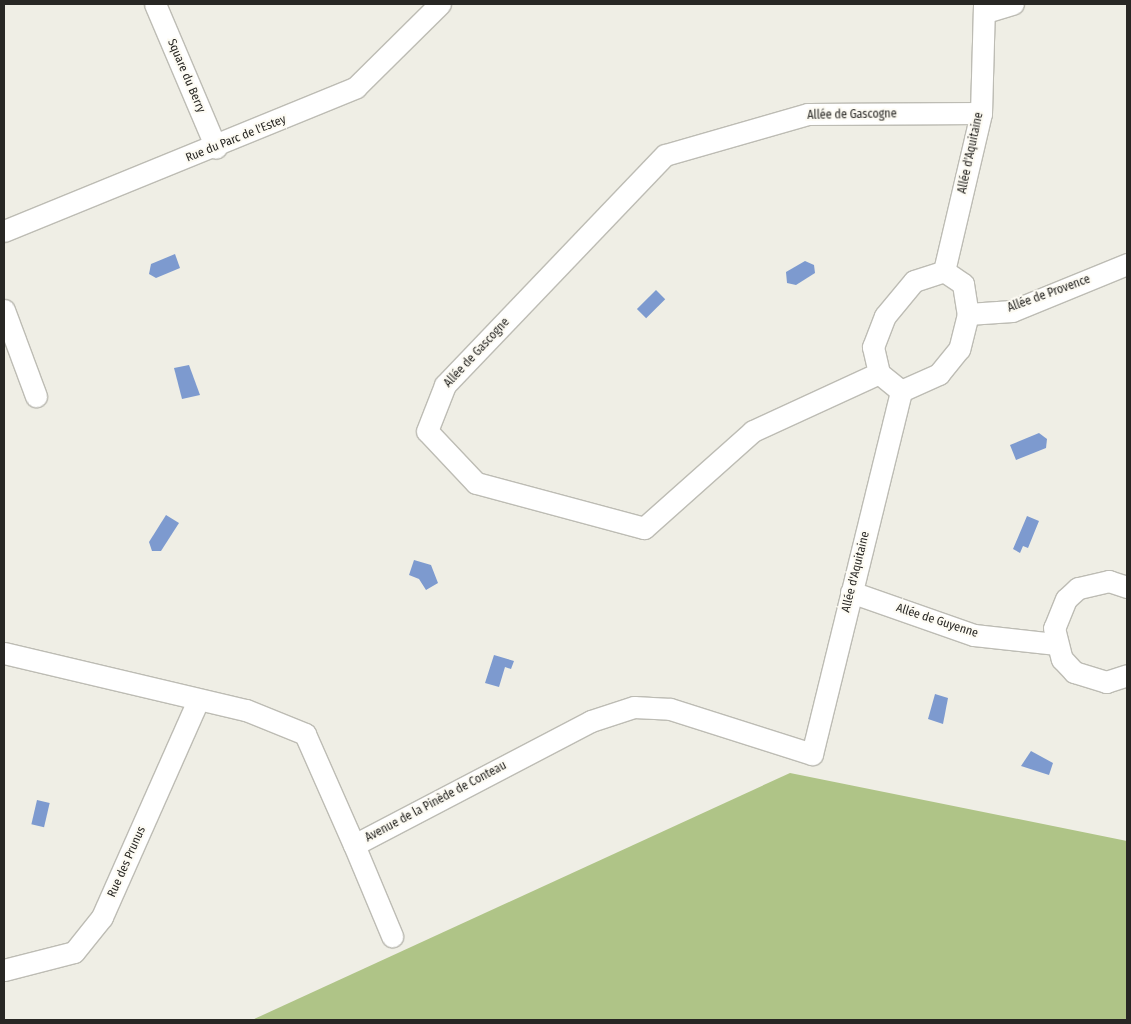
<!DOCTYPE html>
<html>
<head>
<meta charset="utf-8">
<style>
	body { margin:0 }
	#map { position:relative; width:1131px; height:1024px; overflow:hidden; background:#efeee5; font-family:"Fira Sans Condensed",sans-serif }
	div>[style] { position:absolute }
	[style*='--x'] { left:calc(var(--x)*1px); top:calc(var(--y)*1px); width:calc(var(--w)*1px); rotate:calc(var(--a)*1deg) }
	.forest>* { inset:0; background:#afc487 }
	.water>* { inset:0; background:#7d9acf; transform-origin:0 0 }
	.roads { filter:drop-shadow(1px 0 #bdbcb4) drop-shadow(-1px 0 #bdbcb4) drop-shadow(0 1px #bdbcb4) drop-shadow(0 -1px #bdbcb4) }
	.street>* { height:21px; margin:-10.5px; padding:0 10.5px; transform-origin:10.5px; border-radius:10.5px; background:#fff }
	span { translate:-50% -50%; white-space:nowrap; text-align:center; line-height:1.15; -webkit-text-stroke:4px #fdfbf3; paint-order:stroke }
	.street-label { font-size:12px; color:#282724 }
	.frame { position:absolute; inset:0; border:5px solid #282724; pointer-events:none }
</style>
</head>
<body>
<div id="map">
	<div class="forest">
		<div style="clip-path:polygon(790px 773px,1127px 841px,1127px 1020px,252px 1020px)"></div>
	</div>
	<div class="water">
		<div style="clip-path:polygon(175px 254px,180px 268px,156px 278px,149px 274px,151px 264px)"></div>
		<div style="clip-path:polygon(805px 261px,814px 265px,815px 273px,796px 285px,787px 283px,786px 272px)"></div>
		<div style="left:656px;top:290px;width:13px;height:27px;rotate:45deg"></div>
		<div style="clip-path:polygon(189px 365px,200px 395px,182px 399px,174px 368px)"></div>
		<div style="clip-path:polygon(1039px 433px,1047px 439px,1046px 448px,1016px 460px,1010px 445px)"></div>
		<div style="clip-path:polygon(166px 515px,179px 523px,161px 551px,152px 551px,149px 542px)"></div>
		<div style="clip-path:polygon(1027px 516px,1039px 521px,1028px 548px,1023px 546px,1020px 553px,1013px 549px)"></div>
		<div style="clip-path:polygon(414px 560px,431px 565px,438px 583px,426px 590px,419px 579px,409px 575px)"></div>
		<div style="clip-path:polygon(494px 655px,514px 661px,511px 669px,505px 667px,499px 687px,485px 683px)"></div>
		<div style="clip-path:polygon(935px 694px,948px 698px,943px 724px,928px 719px)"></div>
		<div style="clip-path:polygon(1031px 751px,1053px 763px,1049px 775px,1021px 766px)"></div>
		<div style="left:37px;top:800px;width:13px;height:25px;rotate:13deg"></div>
	</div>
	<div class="roads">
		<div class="street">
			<div style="--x:155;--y:4;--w:156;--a:67"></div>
			<div style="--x:986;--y:12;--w:28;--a:-17"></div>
			<div style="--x:4;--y:231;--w:380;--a:-22.2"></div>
			<div style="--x:356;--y:87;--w:118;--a:-44.7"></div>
			<div style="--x:944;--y:271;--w:23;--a:34"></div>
			<div style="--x:963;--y:284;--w:30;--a:81"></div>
			<div style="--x:968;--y:314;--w:36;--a:104"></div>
			<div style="--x:959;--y:349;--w:32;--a:129"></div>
			<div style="--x:939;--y:374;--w:42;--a:155.9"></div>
			<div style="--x:901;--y:391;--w:28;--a:-141"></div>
			<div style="--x:879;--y:373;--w:27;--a:-103"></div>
			<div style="--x:873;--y:347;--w:33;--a:-69"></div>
			<div style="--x:885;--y:316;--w:45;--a:-50.4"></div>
			<div style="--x:914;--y:281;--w:32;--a:-18"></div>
			<div style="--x:944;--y:271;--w:162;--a:-76.8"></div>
			<div style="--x:981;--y:113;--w:109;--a:-88.4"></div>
			<div style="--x:4;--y:310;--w:92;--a:69.6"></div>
			<div style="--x:968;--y:314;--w:44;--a:-3.9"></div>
			<div style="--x:1012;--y:311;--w:124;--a:-22.2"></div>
			<div style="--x:879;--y:373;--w:139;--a:155.3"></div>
			<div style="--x:753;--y:431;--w:146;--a:138.3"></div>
			<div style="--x:644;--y:528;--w:174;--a:-165"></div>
			<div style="--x:476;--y:483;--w:71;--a:-133.3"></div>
			<div style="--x:427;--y:431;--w:49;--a:-68.6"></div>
			<div style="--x:445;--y:385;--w:318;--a:-46.3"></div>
			<div style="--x:665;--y:155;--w:149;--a:-16"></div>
			<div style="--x:808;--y:114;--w:173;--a:-0.3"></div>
			<div style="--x:1127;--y:587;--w:19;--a:-162"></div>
			<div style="--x:1109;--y:581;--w:32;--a:167"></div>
			<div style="--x:1078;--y:588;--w:16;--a:137"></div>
			<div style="--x:1066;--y:599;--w:31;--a:112"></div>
			<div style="--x:1054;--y:628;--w:32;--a:76"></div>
			<div style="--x:1062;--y:659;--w:18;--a:47"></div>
			<div style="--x:1074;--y:672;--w:34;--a:17"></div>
			<div style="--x:1106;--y:682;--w:22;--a:-18"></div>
			<div style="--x:851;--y:592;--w:130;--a:19.3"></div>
			<div style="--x:974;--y:635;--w:81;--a:6.3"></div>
			<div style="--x:4;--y:653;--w:249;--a:13.3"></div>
			<div style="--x:246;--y:710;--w:64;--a:22.1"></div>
			<div style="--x:305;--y:734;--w:121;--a:66.2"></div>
			<div style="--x:354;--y:845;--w:267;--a:-27.6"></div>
			<div style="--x:591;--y:721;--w:45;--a:-18"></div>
			<div style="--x:634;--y:707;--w:36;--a:3"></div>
			<div style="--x:670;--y:709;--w:149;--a:17.6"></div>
			<div style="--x:812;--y:754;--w:374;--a:-76.2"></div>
			<div style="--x:354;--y:845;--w:99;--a:67.3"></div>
			<div style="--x:4;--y:970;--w:72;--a:-14.4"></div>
			<div style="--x:74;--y:952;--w:45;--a:-51.3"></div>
			<div style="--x:102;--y:917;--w:237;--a:-66.1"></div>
		</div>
	</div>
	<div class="street-label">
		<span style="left:186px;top:76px;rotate:67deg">Square du Berry</span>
		<span style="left:852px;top:115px;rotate:-1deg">Allée de Gascogne</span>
		<span style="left:236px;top:139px;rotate:-22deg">Rue du Parc de l'Estey</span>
		<span style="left:971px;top:153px;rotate:-78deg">Allée d'Aquitaine</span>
		<span style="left:1049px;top:294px;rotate:-20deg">Allée de Provence</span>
		<span style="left:477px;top:353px;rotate:-47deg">Allée de Gascogne</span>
		<span style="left:856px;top:572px;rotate:-76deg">Allée d'Aquitaine</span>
		<span style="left:937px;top:621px;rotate:18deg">Allée de Guyenne</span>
		<span style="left:436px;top:802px;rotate:-28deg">Avenue de la Pinède de Conteau</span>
		<span style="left:127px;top:862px;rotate:-66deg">Rue des Prunus</span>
	</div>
	<div class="frame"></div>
</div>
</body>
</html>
